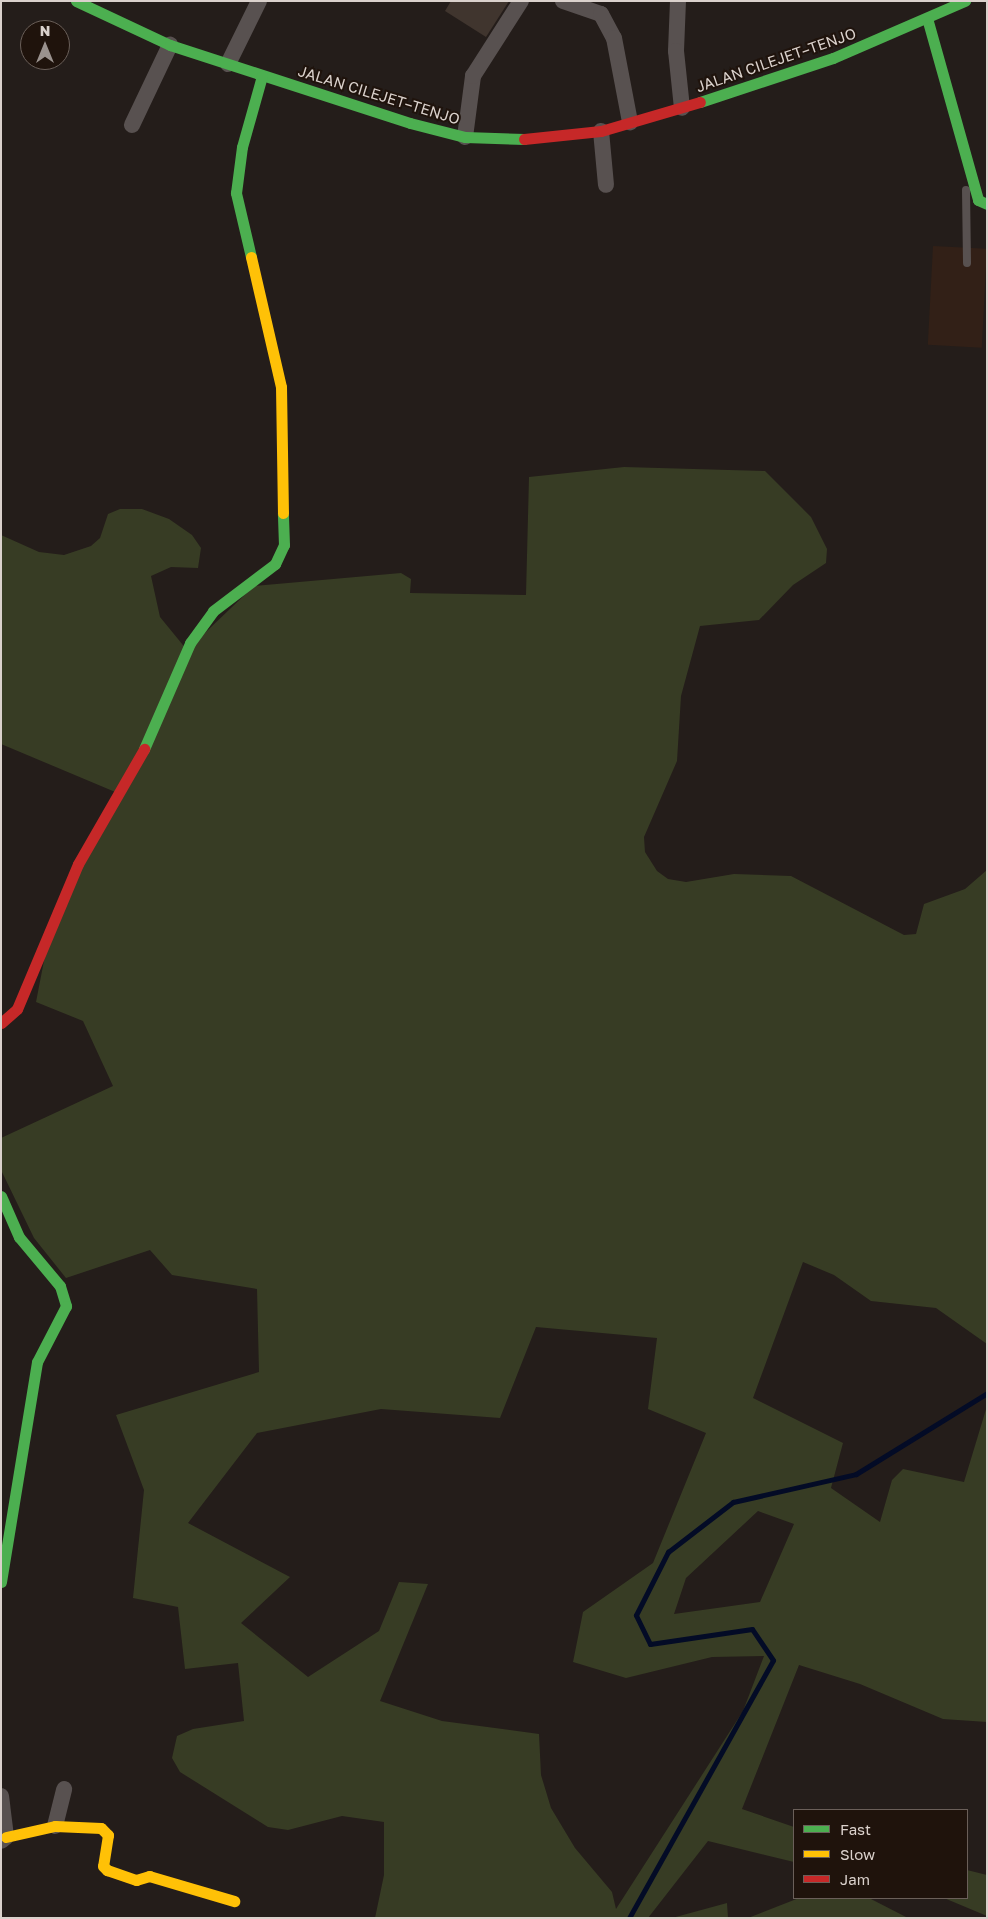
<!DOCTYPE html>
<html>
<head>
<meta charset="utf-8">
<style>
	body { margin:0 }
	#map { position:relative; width:988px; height:1919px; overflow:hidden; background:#241d1a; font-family:"Golos Text",sans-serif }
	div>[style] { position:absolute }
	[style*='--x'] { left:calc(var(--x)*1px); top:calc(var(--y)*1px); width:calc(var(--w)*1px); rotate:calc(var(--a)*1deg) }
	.built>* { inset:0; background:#322017; transform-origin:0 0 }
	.green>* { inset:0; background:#373c24 }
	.stream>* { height:5px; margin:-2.5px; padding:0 2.5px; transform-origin:2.5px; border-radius:2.5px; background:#030b26 }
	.building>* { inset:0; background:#40352e }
	.lane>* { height:8px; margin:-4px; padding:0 4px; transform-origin:4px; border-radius:4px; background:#585150 }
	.street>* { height:16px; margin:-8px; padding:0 8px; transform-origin:8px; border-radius:8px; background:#585150 }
	.fast>* { height:11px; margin:-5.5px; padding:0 5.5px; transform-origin:5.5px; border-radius:5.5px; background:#4caf50 }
	.slow>* { height:11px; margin:-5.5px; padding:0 5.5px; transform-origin:5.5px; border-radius:5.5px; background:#ffc107 }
	.jam>* { height:11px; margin:-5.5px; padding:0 5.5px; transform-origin:5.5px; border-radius:5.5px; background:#c62828 }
	span { translate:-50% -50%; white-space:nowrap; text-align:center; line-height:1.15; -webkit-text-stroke:4px #1f130c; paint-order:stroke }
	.street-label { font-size:15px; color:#dad1cc }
	.frame { position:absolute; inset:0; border:2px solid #dad1cc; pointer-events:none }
	.legend { position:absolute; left:793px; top:1809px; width:175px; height:90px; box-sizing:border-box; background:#1f130c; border:1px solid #6a5f59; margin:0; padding:6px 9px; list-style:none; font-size:15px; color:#dad1cc }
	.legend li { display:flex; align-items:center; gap:10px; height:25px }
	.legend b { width:25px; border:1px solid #6a5f59 }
	.north { position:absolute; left:20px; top:20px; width:50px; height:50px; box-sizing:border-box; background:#1f130c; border:1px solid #6a5f59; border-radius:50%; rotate:0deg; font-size:14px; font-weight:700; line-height:20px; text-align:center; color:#dad1cc }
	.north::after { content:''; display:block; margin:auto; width:18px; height:22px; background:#9a928e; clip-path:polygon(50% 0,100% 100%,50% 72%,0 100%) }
</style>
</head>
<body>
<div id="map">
	<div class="built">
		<div style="left:933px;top:246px;width:54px;height:99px;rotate:3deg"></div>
	</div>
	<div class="green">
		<div style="clip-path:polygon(evenodd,624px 467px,765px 471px,811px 517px,827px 549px,826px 563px,793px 585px,759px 620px,700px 626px,681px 696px,677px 761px,644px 837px,645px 852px,657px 871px,668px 879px,686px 882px,734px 874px,791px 876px,904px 935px,916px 934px,924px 904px,965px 889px,987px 870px,987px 1344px,936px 1308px,871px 1301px,834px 1275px,803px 1262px,753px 1398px,843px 1443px,831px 1488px,880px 1522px,892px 1480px,903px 1469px,964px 1482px,987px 1406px,987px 1722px,943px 1719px,860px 1684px,799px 1665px,742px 1809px,794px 1827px,794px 1862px,708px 1841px,648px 1918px,375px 1918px,384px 1875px,384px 1822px,342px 1816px,288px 1830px,268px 1827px,180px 1772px,172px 1758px,177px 1736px,193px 1729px,244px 1721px,238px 1663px,185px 1669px,178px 1607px,133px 1598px,144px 1490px,116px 1415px,259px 1372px,257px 1289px,172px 1275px,150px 1250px,66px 1278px,34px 1238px,1px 1170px,1px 1138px,113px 1086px,83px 1021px,36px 1002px,54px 909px,120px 794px,1px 744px,1px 535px,39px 552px,64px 555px,91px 546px,100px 538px,108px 514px,120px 509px,142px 509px,169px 519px,192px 535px,201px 548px,198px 568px,171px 567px,151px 576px,160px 617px,187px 650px,254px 586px,401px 573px,411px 579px,410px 593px,526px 595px,529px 477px,624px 467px,536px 1327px,657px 1338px,648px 1409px,706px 1433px,653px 1563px,583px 1612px,573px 1662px,626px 1678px,712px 1657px,764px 1656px,743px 1711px,616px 1909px,612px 1892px,575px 1848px,551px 1808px,541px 1775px,539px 1734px,442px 1721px,380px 1701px,428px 1584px,399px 1582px,379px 1631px,308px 1677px,241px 1623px,290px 1577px,188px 1523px,257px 1433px,381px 1409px,500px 1418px,536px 1327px,624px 467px,758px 1511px,794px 1524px,760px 1602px,674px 1614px,686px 1578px,758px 1511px)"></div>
		<div style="clip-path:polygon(967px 1870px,987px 1875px,987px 1916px,944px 1898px,967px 1898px)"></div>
		<div style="clip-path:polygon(799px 1898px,869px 1898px,908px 1918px,748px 1918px)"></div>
		<div style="clip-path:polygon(727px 1903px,728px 1918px,672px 1918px)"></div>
	</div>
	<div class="stream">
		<div style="--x:629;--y:1918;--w:295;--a:-60.8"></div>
		<div style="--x:773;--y:1660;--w:37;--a:-124"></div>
		<div style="--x:752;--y:1629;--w:103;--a:171.6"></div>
		<div style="--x:650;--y:1644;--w:32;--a:-116"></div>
		<div style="--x:636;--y:1615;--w:71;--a:-63.1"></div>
		<div style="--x:668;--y:1552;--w:82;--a:-37.6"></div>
		<div style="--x:733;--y:1502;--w:126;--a:-12.8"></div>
		<div style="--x:856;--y:1474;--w:154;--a:-31.7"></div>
	</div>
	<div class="building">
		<div style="clip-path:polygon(451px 1px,509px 1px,486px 37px,445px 11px)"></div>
	</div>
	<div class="lane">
		<div style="--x:966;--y:190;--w:73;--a:89.2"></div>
	</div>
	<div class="street">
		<div style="--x:563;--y:1;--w:40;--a:18.9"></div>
		<div style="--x:601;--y:14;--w:27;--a:62"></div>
		<div style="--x:614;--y:38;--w:86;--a:79.2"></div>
		<div style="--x:678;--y:1;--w:50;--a:92.3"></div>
		<div style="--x:676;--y:51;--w:57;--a:84"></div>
		<div style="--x:228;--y:64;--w:70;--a:-63.8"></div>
		<div style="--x:132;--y:125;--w:89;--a:-64.6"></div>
		<div style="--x:601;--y:131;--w:54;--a:84.7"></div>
		<div style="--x:465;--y:137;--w:62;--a:-82.5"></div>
		<div style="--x:473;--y:76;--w:89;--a:-57.4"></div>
		<div style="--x:1;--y:1796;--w:41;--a:83"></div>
		<div style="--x:6;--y:1837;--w:6;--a:141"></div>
		<div style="--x:55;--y:1826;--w:38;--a:-76"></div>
	</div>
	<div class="fast">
		<div style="--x:76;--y:1;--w:104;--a:25.1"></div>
		<div style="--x:170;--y:45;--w:252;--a:18"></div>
		<div style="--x:410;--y:123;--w:57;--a:14.3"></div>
		<div style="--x:465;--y:137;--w:59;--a:1.9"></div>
		<div style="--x:927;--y:18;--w:189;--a:74.3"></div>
		<div style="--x:978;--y:200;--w:10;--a:24"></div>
		<div style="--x:700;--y:102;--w:140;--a:-18.3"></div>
		<div style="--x:833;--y:58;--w:144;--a:-23.4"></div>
		<div style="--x:251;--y:257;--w:66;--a:-103.2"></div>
		<div style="--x:236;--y:193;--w:46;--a:-82.6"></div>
		<div style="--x:242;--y:147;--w:74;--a:-74.3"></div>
		<div style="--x:144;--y:749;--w:116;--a:-66.5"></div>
		<div style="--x:190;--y:643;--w:39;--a:-54"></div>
		<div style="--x:213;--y:611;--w:78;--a:-37.2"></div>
		<div style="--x:275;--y:564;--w:21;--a:-65"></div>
		<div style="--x:284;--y:545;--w:32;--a:-92"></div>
		<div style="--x:1;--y:1196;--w:45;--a:66.3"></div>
		<div style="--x:19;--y:1237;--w:64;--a:50.1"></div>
		<div style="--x:60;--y:1286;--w:21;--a:73"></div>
		<div style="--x:66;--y:1306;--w:63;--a:117.4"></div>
		<div style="--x:37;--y:1362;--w:223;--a:99.3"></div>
	</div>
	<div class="slow">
		<div style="--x:251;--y:257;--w:133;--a:77"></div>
		<div style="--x:281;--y:387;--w:126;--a:89.1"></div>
		<div style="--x:6;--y:1837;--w:50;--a:-12.7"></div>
		<div style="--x:55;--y:1826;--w:46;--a:2.5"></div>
		<div style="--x:101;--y:1828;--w:10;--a:45"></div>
		<div style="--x:108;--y:1835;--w:31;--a:99"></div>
		<div style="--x:103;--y:1866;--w:6;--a:45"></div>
		<div style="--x:107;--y:1870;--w:31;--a:19"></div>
		<div style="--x:136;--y:1880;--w:14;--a:-17"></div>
		<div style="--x:149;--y:1876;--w:89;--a:16.4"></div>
	</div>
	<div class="jam">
		<div style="--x:524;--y:139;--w:77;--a:-5.9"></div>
		<div style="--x:601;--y:131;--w:103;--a:-16.3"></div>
		<div style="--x:1;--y:1023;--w:21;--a:-41"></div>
		<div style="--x:17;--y:1009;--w:157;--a:-67.2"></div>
		<div style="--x:78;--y:864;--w:133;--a:-60.1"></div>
	</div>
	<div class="street-label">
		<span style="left:776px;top:60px;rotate:-19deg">JALAN CILEJET–TENJO</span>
		<span style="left:379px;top:95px;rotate:17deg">JALAN CILEJET–TENJO</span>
	</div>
	<div class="frame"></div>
	<ul class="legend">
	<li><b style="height:6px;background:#4caf50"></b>Fast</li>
	<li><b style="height:6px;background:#ffc107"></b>Slow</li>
	<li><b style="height:6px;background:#c62828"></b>Jam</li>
	</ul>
	<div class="north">N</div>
</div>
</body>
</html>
